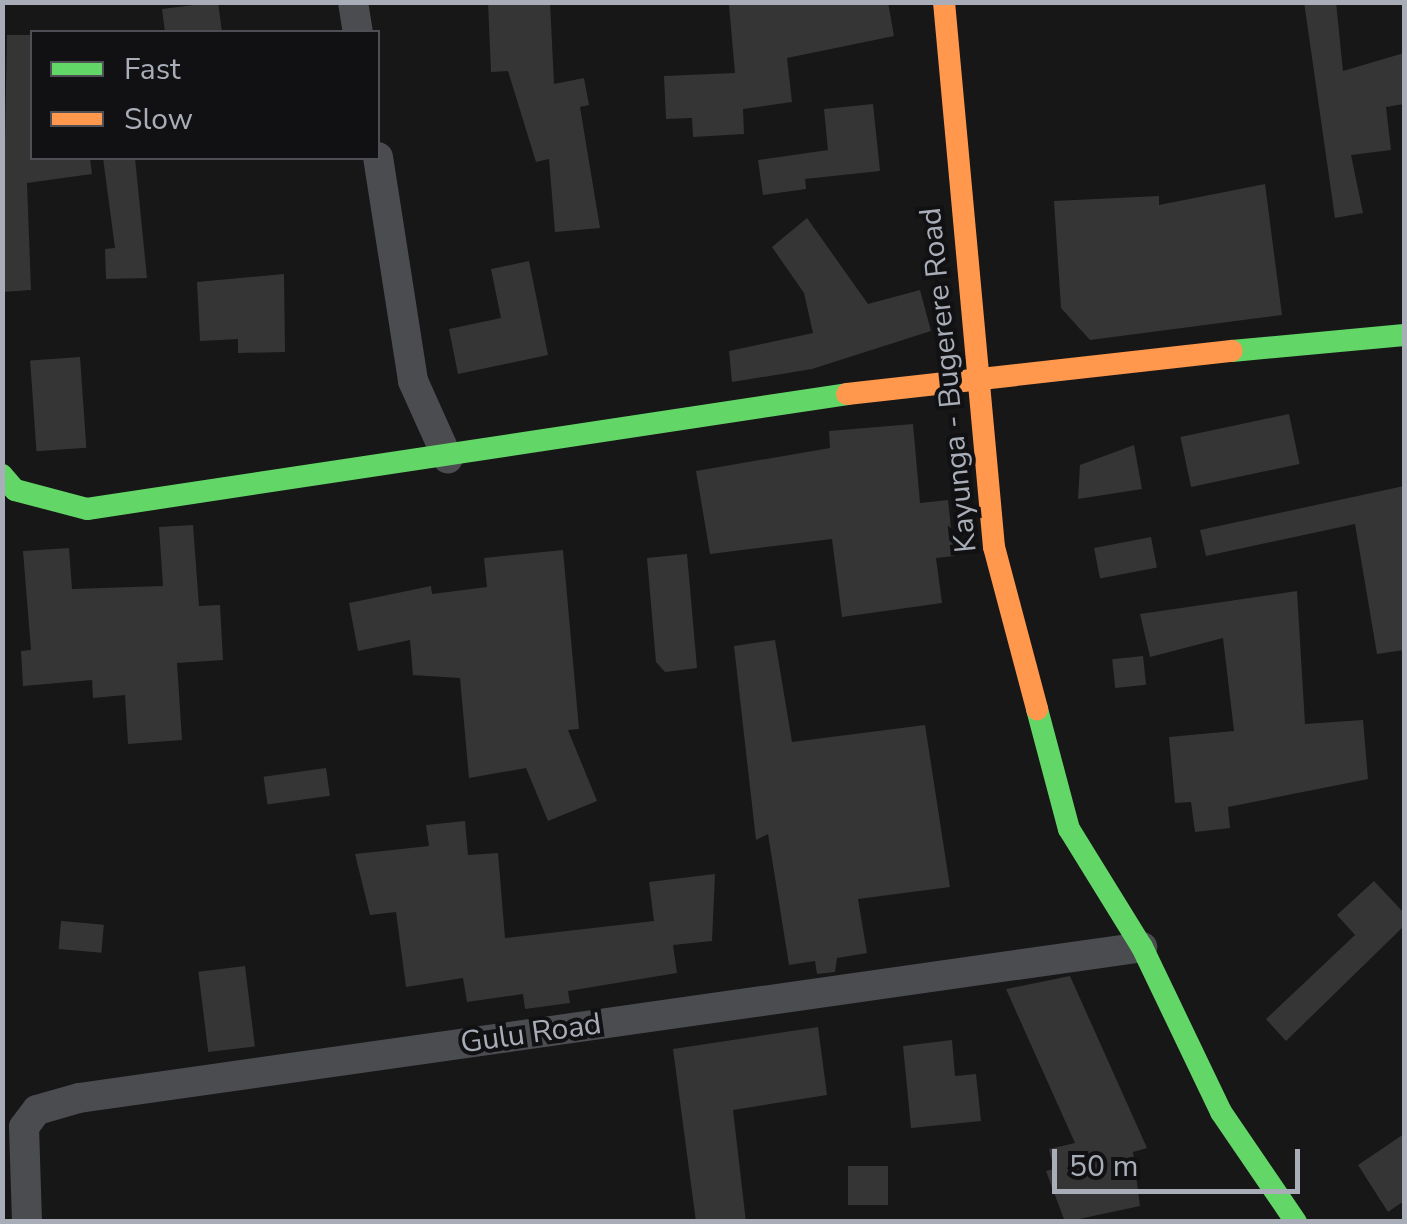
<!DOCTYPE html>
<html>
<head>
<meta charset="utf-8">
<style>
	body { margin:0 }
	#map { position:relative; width:1407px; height:1224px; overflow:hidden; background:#171717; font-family:"Nunito Sans",sans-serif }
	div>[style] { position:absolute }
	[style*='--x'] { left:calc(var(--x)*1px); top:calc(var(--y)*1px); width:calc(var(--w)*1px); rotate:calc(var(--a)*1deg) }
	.building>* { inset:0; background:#353536; transform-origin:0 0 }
	.street>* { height:30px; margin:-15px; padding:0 15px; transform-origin:15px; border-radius:15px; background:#4b4c50 }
	.fast>* { height:22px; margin:-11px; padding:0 11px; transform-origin:11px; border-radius:11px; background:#63d668 }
	.slow>* { height:22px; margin:-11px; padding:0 11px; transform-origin:11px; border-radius:11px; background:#ff974d }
	span { translate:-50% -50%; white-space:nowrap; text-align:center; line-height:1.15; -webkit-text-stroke:8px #111113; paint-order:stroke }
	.street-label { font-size:30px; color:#a8adb8 }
	.frame { position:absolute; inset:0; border:5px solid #a8adb8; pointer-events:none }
	.legend { position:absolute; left:30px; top:30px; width:350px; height:130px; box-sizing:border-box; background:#111113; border:2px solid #4d4f55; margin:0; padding:12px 18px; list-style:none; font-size:30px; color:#a8adb8 }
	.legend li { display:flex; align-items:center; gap:20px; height:50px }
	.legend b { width:50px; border:2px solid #4d4f55 }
	.scale { position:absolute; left:1052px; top:1149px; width:248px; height:45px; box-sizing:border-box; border:5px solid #a8adb8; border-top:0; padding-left:12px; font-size:30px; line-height:35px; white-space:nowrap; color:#a8adb8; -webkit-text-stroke:8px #111113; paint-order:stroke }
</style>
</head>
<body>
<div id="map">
	<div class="building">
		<div style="clip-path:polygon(218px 2px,222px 32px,165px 32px,162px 9px)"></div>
		<div style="clip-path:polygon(488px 2px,550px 2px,554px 84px,584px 78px,589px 105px,580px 107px,600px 228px,555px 232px,549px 159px,536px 162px,508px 71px,491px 72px)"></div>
		<div style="clip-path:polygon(763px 2px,888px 2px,894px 36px,787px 58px,792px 102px,743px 109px,744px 134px,693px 137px,692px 118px,666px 119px,664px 76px,735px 73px,729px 5px)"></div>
		<div style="clip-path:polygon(1304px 2px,1336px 2px,1343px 71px,1404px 53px,1404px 104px,1386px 107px,1391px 150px,1351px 155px,1363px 213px,1335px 218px)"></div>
		<div style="clip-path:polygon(7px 35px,32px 35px,32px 158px,90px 158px,92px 174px,27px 183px,31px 290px,2px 292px)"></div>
		<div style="clip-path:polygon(873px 104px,880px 171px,805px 179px,806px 189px,763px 195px,758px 160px,828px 150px,824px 109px)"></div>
		<div style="clip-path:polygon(103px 158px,135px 158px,147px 278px,106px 279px,105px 249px,115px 248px)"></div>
		<div style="clip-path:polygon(1265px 184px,1282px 315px,1090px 340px,1061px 308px,1054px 201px,1159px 196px,1159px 205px)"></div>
		<div style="clip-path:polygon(807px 218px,868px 304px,920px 290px,931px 331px,812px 369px,732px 382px,729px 351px,813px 333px,804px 293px,772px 247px)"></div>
		<div style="clip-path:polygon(529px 261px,548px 355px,458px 374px,449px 329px,501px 318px,491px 269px)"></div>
		<div style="clip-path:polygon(284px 274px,285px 352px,238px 353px,238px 339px,200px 341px,197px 282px)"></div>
		<div style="left:80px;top:357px;width:91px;height:50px;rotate:86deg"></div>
		<div style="left:1289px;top:414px;width:51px;height:111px;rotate:78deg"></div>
		<div style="clip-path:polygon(913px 424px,920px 503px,948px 500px,954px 556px,936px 558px,942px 603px,842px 617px,832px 539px,710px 554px,696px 471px,830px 448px,829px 431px)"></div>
		<div style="clip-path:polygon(1134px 445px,1142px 489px,1078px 499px,1080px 465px)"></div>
		<div style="clip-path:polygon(1404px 486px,1404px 650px,1377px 654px,1355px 524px,1206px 556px,1200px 530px)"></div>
		<div style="clip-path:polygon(193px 525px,199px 606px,220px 605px,223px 660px,177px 663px,182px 740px,128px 744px,125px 695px,93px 698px,92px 680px,23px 686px,21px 651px,31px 650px,23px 551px,69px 548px,72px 589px,163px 586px,159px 527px)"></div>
		<div style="left:1151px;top:537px;width:31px;height:58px;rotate:79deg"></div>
		<div style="clip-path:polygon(563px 550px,579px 729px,568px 730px,597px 801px,548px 821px,526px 768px,469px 778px,460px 678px,413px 675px,410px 640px,358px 651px,349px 603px,431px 586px,432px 594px,487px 587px,484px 558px)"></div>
		<div style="clip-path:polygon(687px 554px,697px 668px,665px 672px,656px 662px,647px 558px)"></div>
		<div style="clip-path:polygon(1297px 591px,1305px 724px,1363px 720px,1368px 779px,1228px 807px,1230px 828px,1195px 832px,1191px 802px,1175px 803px,1169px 737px,1234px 731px,1223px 638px,1150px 657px,1140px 614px)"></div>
		<div style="clip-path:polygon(775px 640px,792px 742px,925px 725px,950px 887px,858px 899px,867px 953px,837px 958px,835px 972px,817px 974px,815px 961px,789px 965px,768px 834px,756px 840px,734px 646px)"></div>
		<div style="left:1143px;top:656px;width:29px;height:31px;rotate:84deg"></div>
		<div style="left:326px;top:768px;width:28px;height:63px;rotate:82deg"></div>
		<div style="clip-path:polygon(465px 821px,468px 855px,498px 853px,505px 938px,654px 921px,649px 882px,715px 874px,712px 941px,673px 945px,677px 973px,568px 991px,570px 1003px,525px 1009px,523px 994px,467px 1002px,463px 978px,406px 987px,396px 912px,370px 915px,355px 854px,429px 846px,426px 825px)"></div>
		<div style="clip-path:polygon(1374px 881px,1404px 913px,1404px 926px,1286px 1041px,1266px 1019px,1355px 935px,1337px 915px)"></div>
		<div style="left:61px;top:921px;width:43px;height:28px;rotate:5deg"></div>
		<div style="left:245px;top:966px;width:81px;height:47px;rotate:83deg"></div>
		<div style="clip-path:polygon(1070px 976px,1147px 1148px,1133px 1152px,1140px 1206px,1065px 1222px,1046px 1171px,1054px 1169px,1049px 1149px,1075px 1143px,1006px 989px)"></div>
		<div style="clip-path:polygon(818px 1027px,827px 1095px,733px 1110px,746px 1222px,696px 1222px,673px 1049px)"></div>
		<div style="clip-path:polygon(952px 1040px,955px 1076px,976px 1074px,981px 1121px,911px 1128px,903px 1046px)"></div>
		<div style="clip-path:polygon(1404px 1134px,1404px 1201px,1388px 1212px,1358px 1165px)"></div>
		<div style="left:888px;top:1166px;width:39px;height:40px;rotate:90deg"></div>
	</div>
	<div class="street">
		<div style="--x:353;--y:2;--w:30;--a:81"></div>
		<div style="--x:378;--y:157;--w:227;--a:81.1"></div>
		<div style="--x:413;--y:381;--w:85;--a:65.8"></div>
		<div style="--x:27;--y:1222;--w:95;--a:-91.8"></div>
		<div style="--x:24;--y:1127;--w:21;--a:-53"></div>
		<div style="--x:37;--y:1110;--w:44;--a:-15.9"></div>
		<div style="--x:79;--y:1098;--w:1074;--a:-8.08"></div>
	</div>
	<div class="fast">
		<div style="--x:1232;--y:351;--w:173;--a:-5.3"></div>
		<div style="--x:2;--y:475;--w:20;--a:49"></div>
		<div style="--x:15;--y:490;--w:74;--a:14.8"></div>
		<div style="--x:87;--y:509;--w:769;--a:-8.6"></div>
		<div style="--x:1037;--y:709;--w:124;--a:75.1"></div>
		<div style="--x:1069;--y:829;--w:139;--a:58.3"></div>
		<div style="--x:1142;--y:947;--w:183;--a:64.4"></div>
		<div style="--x:1221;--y:1112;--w:133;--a:55.7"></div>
	</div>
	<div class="slow">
		<div style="--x:944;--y:2;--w:547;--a:84.76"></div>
		<div style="--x:994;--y:547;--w:168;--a:75.1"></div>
		<div style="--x:847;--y:394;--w:387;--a:-6.4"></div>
	</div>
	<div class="street-label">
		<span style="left:949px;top:380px;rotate:-96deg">Kayunga - Bugerere Road</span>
		<span style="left:531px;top:1034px;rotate:-8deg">Gulu Road</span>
	</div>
	<div class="frame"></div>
	<ul class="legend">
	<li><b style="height:12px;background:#63d668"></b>Fast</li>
	<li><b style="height:12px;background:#ff974d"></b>Slow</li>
	</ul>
	<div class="scale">50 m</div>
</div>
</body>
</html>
